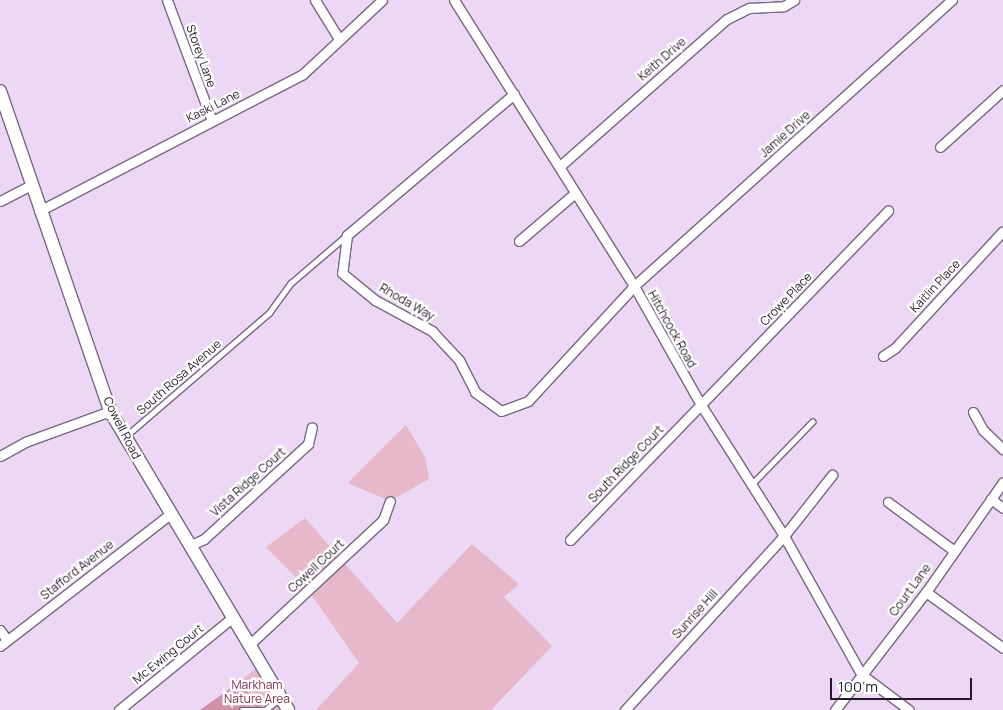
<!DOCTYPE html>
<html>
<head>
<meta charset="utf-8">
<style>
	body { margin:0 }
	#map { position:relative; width:1003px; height:710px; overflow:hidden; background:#ecd8f4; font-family:Manrope,sans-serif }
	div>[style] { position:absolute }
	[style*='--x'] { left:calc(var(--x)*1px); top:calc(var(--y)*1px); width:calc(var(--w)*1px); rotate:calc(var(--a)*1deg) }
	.green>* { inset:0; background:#e6b8c9 }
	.forest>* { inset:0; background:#cf90a8 }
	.roads { filter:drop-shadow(1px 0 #796781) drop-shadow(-1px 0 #796781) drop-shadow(0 1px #796781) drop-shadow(0 -1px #796781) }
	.lane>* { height:4.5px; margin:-2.25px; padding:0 2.25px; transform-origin:2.25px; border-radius:2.25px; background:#fff }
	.street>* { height:9px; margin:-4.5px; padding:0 4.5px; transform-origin:4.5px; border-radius:4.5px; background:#fff }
	.secondary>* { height:12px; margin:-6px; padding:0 6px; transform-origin:6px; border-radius:6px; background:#fff }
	span { translate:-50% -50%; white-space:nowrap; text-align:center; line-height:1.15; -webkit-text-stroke:4.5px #fff; paint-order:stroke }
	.street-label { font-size:12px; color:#221b25 }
	.park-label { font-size:12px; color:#7b2f51 }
	.scale { position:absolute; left:830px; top:678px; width:142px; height:22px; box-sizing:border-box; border:2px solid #221b25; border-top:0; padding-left:6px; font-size:15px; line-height:18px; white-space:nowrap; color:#221b25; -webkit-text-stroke:4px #fff; paint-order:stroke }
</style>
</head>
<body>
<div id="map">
	<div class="green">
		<div style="clip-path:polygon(406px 425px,425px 457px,429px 479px,390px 501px,348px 483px)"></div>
		<div style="clip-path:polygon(305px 518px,397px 623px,472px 544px,519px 584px,504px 597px,552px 646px,491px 710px,316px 710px,359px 663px,308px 590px,266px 547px)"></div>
		<div style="clip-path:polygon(263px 663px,288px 710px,200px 710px,238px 683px)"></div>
	</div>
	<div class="forest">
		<div style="clip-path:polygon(238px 683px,266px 710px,200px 710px)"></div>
	</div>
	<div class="roads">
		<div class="lane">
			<div style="--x:126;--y:436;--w:189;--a:-40.7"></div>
			<div style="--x:269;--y:313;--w:37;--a:-54"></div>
			<div style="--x:291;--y:283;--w:74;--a:-40.6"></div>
			<div style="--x:751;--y:485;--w:88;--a:-45.9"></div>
			<div style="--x:242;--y:710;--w:23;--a:0"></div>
			<div style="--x:265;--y:710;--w:18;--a:-38"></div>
		</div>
		<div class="street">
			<div style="--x:167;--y:0;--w:129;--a:69.6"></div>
			<div style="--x:315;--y:0;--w:46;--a:58.4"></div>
			<div style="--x:454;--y:0;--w:338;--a:57.8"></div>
			<div style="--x:634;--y:286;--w:137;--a:60.6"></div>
			<div style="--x:701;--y:405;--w:155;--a:57.6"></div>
			<div style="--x:784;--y:536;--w:158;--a:60.8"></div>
			<div style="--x:861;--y:674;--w:60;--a:36.9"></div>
			<div style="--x:514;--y:94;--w:219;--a:139.8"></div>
			<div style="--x:347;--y:235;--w:38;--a:97"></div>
			<div style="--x:342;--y:273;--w:43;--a:39.3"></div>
			<div style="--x:375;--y:300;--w:65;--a:28.5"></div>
			<div style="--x:432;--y:331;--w:40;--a:47"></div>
			<div style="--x:459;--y:360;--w:36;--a:63"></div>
			<div style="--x:475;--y:392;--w:32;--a:36"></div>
			<div style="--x:501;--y:411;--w:29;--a:-20"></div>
			<div style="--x:528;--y:401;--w:156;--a:-47.3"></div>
			<div style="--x:634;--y:286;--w:428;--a:-42"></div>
			<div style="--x:940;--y:147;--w:85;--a:-42.1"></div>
			<div style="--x:560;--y:166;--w:222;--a:-41.4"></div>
			<div style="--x:727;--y:19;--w:25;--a:-27"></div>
			<div style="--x:749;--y:8;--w:35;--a:-3"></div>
			<div style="--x:784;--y:6;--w:12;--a:-31"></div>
			<div style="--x:0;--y:201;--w:35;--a:-27"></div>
			<div style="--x:39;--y:211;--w:297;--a:-27.4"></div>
			<div style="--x:303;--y:74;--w:108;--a:-43.1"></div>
			<div style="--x:519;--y:241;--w:74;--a:-40.6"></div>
			<div style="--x:883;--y:356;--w:14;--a:-34"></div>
			<div style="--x:895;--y:348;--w:159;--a:-47.3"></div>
			<div style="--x:973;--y:412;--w:21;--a:61"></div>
			<div style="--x:983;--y:430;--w:28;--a:44"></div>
			<div style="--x:0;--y:456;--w:29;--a:-29"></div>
			<div style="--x:25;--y:442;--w:90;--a:-20"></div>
			<div style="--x:991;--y:499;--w:15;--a:37"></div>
			<div style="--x:888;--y:502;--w:81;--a:36.4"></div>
			<div style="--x:570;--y:540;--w:458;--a:-46"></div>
			<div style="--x:189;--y:546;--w:17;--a:-25"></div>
			<div style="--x:204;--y:539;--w:141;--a:-42.4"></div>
			<div style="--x:308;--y:444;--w:17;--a:-77"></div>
			<div style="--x:926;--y:592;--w:95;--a:36"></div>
			<div style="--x:0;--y:630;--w:12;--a:55"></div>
			<div style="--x:250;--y:644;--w:182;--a:-43"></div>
			<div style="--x:383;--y:520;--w:20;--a:-70"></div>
			<div style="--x:0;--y:646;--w:214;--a:-37.8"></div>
			<div style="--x:119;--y:710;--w:146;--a:-39.2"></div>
			<div style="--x:625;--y:710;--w:236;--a:-47.6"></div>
			<div style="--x:784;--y:536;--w:78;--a:-51.8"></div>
			<div style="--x:835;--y:710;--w:149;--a:-52.4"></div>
			<div style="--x:926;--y:592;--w:134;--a:-55"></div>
		</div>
		<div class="secondary">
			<div style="--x:0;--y:91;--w:338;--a:71"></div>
			<div style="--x:110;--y:411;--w:348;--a:59.2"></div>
		</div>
	</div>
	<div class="street-label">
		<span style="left:201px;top:56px;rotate:70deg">Storey Lane</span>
		<span style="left:662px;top:59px;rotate:-41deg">Keith Drive</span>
		<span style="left:213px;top:106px;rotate:-27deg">Kaski Lane</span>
		<span style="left:785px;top:134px;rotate:-42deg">Jamie Drive</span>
		<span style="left:935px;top:286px;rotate:-47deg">Kaitlin Place</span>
		<span style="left:786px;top:299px;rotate:-46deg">Crowe Place</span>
		<span style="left:407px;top:302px;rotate:30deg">Rhoda Way</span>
		<span style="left:672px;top:329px;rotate:61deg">Hitchcock Road</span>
		<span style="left:179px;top:377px;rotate:-41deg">South Rosa Avenue</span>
		<span style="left:122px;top:428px;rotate:63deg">Cowell Road</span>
		<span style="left:626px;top:464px;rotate:-46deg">South Ridge Court</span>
		<span style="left:248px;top:482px;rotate:-42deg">Vista Ridge Court</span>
		<span style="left:316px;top:566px;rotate:-43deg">Cowell Court</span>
		<span style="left:77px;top:570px;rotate:-38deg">Stafford Avenue</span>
		<span style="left:910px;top:590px;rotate:-54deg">Court Lane</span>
		<span style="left:695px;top:614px;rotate:-48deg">Sunrise Hill</span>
		<span style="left:168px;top:654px;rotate:-39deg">Mc Ewing Court</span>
	</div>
	<div class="park-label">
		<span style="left:257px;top:692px">Markham<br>Nature Area</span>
	</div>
	<div class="scale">100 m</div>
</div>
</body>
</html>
